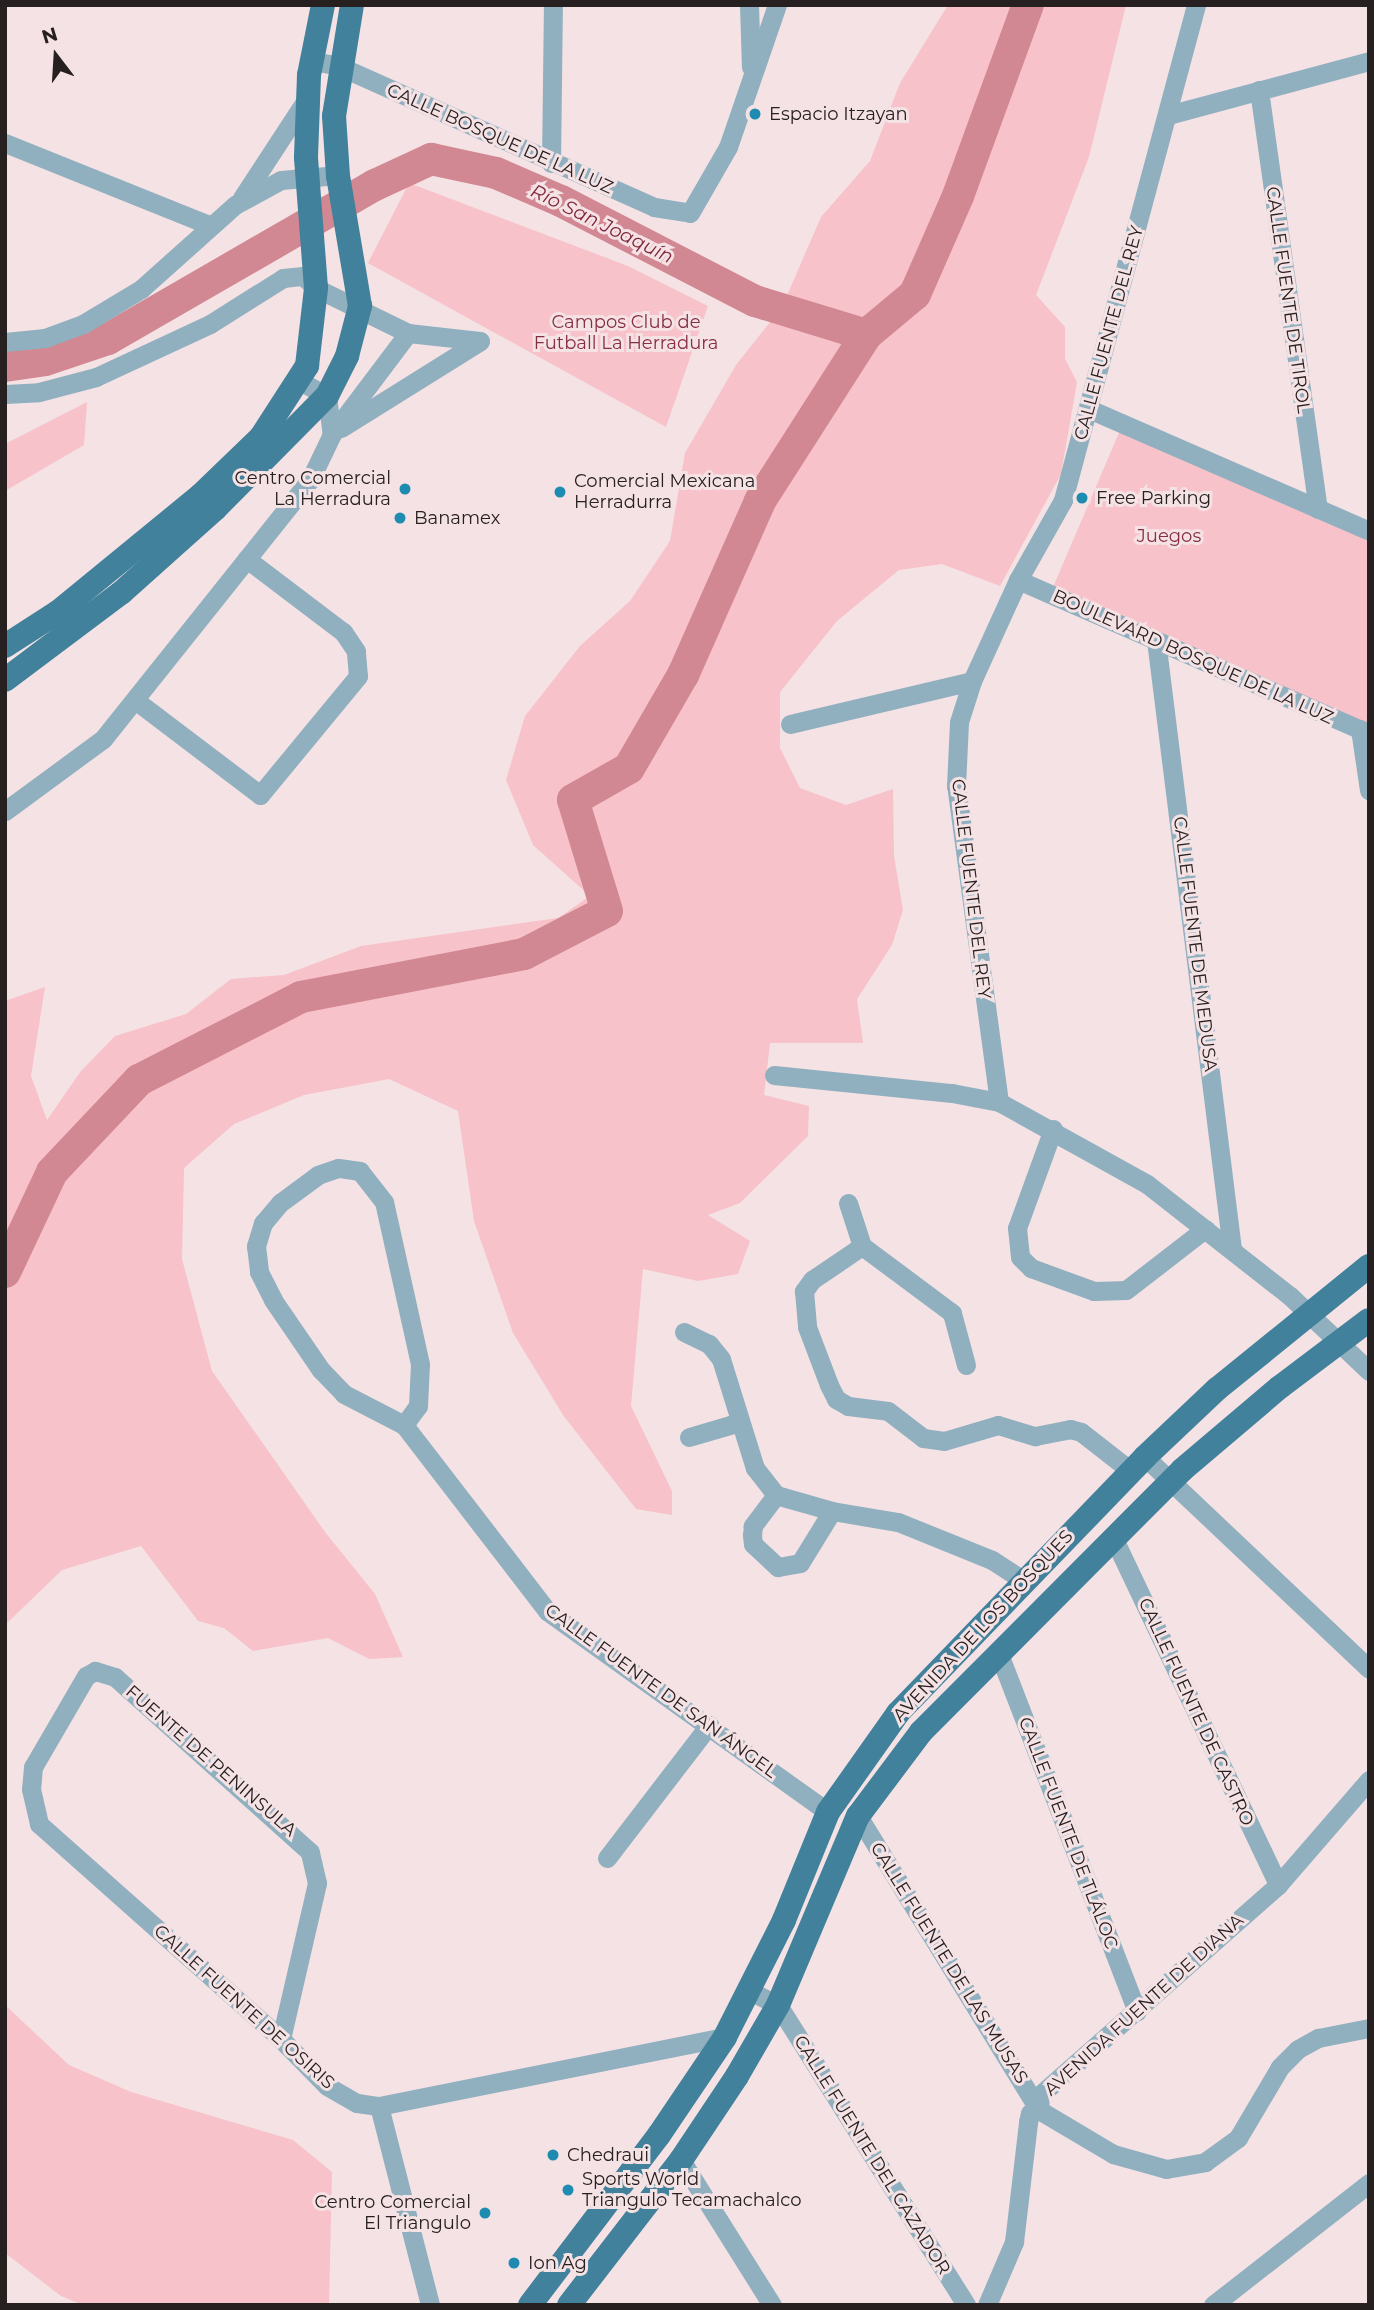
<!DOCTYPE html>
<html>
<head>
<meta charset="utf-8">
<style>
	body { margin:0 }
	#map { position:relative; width:1374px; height:2310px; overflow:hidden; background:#f5e2e4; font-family:Montserrat,sans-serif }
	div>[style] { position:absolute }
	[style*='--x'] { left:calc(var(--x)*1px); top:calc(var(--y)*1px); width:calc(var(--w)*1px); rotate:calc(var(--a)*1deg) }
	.green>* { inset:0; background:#f7c2c9 }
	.river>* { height:32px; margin:-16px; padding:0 16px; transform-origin:16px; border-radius:16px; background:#d18893 }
	.minor>* { height:19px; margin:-9.5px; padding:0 9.5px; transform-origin:9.5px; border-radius:9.5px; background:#90b0bf }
	.major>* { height:24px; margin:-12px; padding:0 12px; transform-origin:12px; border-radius:12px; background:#41819b }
	.dots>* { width:19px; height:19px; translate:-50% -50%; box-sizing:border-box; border:4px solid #f5e2e4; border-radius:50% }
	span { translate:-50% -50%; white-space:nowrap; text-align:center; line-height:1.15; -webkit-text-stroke:6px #f5e2e4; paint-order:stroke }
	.poi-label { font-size:18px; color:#272021 }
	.left { translate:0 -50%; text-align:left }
	.right { translate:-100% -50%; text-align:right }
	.street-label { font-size:18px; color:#272021 }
	.park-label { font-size:18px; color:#872f42 }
	.water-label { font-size:19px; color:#7f273c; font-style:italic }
	.frame { position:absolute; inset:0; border:7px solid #272021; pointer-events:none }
	.north { position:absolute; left:21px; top:21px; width:70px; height:70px; -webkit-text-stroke:5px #f5e2e4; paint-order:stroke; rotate:343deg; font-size:19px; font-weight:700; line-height:28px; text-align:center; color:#272021 }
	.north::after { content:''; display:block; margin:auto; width:24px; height:32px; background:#272021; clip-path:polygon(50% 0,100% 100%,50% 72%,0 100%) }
</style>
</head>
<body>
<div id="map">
	<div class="green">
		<div style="clip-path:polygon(948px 5px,1126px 5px,1089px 157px,1036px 295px,1065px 327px,1065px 359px,1077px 382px,1061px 474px,1000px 586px,942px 564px,899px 570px,837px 621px,780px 692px,780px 748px,800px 788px,846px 805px,893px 789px,894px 856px,903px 910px,892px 945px,857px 999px,863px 1043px,770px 1043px,764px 1095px,809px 1106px,808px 1136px,740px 1203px,708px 1215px,750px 1241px,738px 1274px,698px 1281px,643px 1269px,631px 1406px,672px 1491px,672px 1515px,636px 1509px,563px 1415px,513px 1333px,474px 1221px,458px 1111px,389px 1079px,304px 1095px,234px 1124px,184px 1168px,182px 1259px,212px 1371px,325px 1532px,375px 1594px,403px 1657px,369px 1659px,328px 1638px,253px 1651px,224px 1628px,198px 1621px,141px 1546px,62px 1570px,5px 1625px,5px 1001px,45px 987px,31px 1076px,47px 1120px,81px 1071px,115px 1036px,186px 1014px,231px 979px,284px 975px,361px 946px,558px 918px,590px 896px,533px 845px,506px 780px,525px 716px,580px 646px,630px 601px,670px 541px,685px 453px,736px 365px,782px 307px,821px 217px,870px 161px,900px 83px)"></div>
		<div style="clip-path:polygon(409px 183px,628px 266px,708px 306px,666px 427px,368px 263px)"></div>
		<div style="clip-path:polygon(87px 402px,84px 445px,5px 491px,5px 444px)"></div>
		<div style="clip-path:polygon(1121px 428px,1369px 536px,1369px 730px,1051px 592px)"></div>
		<div style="clip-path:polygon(5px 2005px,69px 2065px,131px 2092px,293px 2140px,332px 2172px,329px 2305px,83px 2305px,61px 2296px,5px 2253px)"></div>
	</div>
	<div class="river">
		<div style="--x:5;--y:366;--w:40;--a:-8.5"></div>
		<div style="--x:45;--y:360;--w:66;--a:-18.4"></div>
		<div style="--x:108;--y:339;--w:308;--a:-30"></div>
		<div style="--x:375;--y:185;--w:62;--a:-24.9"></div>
		<div style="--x:431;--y:159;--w:66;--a:12.2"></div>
		<div style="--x:496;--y:173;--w:71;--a:23.3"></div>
		<div style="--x:561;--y:201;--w:218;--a:27.3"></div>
		<div style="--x:755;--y:301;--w:116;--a:17"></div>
		<div style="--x:5;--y:1272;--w:110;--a:-64.8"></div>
		<div style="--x:52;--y:1172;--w:127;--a:-46.6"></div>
		<div style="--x:139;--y:1080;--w:182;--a:-27.1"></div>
		<div style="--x:301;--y:997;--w:227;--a:-10.9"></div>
		<div style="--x:524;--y:954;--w:93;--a:-27.4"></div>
		<div style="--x:607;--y:911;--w:116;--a:-107"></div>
		<div style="--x:573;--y:800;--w:64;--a:-29.7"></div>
		<div style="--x:629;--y:768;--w:108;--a:-59.9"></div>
		<div style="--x:683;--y:675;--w:190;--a:-66.1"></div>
		<div style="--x:760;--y:501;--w:197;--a:-57.4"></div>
		<div style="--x:866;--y:335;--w:64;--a:-39.9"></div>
		<div style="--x:915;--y:294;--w:107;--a:-66.3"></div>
		<div style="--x:958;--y:196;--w:203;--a:-69.9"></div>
	</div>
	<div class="minor">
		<div style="--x:749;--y:5;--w:62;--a:88.2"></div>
		<div style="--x:312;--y:61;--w:27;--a:10"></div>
		<div style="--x:339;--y:66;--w:345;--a:24.1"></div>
		<div style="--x:654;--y:207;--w:36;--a:9"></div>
		<div style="--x:690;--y:213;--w:76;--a:-60.1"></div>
		<div style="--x:728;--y:147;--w:150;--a:-71"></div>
		<div style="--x:1259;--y:90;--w:423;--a:82"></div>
		<div style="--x:1168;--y:115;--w:208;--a:-15"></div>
		<div style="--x:5;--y:143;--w:222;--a:21.9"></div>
		<div style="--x:551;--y:163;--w:158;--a:-89.3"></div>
		<div style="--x:242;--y:198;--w:121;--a:-56.8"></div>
		<div style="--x:5;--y:342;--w:40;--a:-5.7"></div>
		<div style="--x:45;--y:338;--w:40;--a:-20.2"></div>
		<div style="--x:83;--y:324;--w:68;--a:-31.1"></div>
		<div style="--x:141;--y:289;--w:126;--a:-41.8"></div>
		<div style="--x:235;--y:205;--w:52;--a:-28.5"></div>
		<div style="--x:281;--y:180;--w:57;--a:-5"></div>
		<div style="--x:298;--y:380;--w:33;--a:29"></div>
		<div style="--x:327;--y:396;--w:38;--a:83"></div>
		<div style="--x:5;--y:394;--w:34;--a:-3"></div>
		<div style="--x:39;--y:392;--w:59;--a:-14.7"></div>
		<div style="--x:96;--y:377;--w:126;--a:-24.9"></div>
		<div style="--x:210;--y:324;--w:86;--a:-32.2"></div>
		<div style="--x:283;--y:278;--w:20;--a:-6"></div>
		<div style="--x:303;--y:276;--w:18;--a:43"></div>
		<div style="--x:316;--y:288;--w:102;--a:26.1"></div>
		<div style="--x:408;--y:333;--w:72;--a:6.3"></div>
		<div style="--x:1089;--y:409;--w:305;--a:23.5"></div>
		<div style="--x:341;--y:428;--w:164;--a:-32"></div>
		<div style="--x:1018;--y:580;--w:383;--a:23.6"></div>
		<div style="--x:1156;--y:640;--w:614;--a:82.89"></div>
		<div style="--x:135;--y:700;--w:157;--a:37.2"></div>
		<div style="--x:260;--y:795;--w:154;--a:-50.5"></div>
		<div style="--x:358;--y:676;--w:25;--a:-95"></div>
		<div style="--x:356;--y:651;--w:23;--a:-124"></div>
		<div style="--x:343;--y:632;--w:121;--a:-142.8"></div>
		<div style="--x:790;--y:724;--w:187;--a:-13.3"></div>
		<div style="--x:1360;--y:729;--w:62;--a:81.6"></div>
		<div style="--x:5;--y:811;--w:122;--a:-36.3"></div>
		<div style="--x:103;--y:739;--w:332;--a:-51.4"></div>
		<div style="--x:310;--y:480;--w:51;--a:-64.4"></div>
		<div style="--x:332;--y:434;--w:126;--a:-53"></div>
		<div style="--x:774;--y:1075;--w:179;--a:5.8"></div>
		<div style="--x:952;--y:1093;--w:48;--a:10.8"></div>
		<div style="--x:999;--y:1102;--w:169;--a:29"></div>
		<div style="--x:1147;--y:1184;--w:182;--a:38.1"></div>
		<div style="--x:1290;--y:1296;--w:109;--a:43.5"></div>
		<div style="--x:999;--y:1102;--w:319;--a:-97.7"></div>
		<div style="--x:956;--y:786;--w:64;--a:-87.3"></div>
		<div style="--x:959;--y:722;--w:43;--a:-72.4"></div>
		<div style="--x:972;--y:681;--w:111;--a:-65.5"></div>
		<div style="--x:1018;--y:580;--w:92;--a:-60.6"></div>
		<div style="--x:1063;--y:500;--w:513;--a:-74.96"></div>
		<div style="--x:1053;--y:1129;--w:105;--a:110"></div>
		<div style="--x:1017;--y:1228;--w:29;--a:84"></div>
		<div style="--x:1020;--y:1257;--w:16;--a:45"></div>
		<div style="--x:1031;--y:1268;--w:67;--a:20.1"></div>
		<div style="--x:1094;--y:1291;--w:32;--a:-2"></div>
		<div style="--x:1126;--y:1290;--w:100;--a:-37.7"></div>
		<div style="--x:848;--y:1203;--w:45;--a:72"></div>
		<div style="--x:684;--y:1332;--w:28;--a:26"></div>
		<div style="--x:709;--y:1344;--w:19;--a:51"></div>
		<div style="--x:721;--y:1359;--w:114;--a:72.7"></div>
		<div style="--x:755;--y:1468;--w:34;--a:52"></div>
		<div style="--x:776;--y:1495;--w:58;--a:15.9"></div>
		<div style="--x:832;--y:1511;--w:67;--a:9.5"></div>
		<div style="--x:898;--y:1522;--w:101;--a:22"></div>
		<div style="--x:992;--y:1560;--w:38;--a:33"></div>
		<div style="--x:966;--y:1365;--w:54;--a:-105.1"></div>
		<div style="--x:952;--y:1313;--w:112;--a:-143.3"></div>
		<div style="--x:862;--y:1246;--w:60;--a:145.8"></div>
		<div style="--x:812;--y:1280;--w:14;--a:126"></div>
		<div style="--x:804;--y:1291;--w:36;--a:85"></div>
		<div style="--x:807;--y:1327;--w:62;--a:69.2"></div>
		<div style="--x:829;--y:1385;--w:16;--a:63"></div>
		<div style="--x:836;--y:1399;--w:14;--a:30"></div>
		<div style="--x:848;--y:1406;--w:40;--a:7.1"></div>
		<div style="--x:888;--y:1411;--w:44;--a:37.6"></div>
		<div style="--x:923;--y:1438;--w:21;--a:8"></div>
		<div style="--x:944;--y:1441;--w:56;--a:-16.5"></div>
		<div style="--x:998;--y:1425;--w:39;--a:17"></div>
		<div style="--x:1035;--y:1436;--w:36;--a:-11"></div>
		<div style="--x:1070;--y:1429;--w:11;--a:15"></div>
		<div style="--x:1081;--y:1432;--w:63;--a:38"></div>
		<div style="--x:404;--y:1425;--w:24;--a:-54"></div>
		<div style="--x:418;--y:1406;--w:42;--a:-87.3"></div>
		<div style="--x:420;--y:1364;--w:166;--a:-102.5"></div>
		<div style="--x:384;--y:1202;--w:39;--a:-128"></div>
		<div style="--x:360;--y:1171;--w:22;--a:-172"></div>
		<div style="--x:338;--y:1168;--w:21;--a:161"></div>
		<div style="--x:318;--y:1175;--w:47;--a:143.6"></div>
		<div style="--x:280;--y:1203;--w:26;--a:130"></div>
		<div style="--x:263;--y:1223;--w:24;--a:107"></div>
		<div style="--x:256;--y:1246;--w:26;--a:83"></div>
		<div style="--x:259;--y:1272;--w:31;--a:63"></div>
		<div style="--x:273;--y:1300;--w:85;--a:55.6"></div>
		<div style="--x:321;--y:1370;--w:33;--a:46"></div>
		<div style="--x:344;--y:1394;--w:68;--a:27.3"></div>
		<div style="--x:404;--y:1425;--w:235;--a:52.4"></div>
		<div style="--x:547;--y:1611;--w:345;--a:35.6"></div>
		<div style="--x:689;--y:1437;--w:53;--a:-16.4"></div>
		<div style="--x:1145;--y:1457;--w:308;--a:43.4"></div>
		<div style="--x:776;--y:1495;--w:39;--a:127"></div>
		<div style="--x:753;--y:1526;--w:9;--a:96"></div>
		<div style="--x:752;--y:1535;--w:9;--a:84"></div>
		<div style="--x:753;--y:1544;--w:34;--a:43"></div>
		<div style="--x:778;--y:1567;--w:22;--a:-10"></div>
		<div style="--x:800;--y:1563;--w:61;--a:-58.4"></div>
		<div style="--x:1114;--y:1539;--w:383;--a:64.6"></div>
		<div style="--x:999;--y:1654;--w:383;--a:68.9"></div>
		<div style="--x:858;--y:1816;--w:345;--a:58.4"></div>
		<div style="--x:1039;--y:2110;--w:86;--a:30.7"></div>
		<div style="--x:1113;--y:2154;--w:55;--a:15.8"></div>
		<div style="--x:1166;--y:2169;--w:40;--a:-10"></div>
		<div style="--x:1205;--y:2162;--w:41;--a:-36"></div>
		<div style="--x:1238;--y:2138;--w:82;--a:-59.4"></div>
		<div style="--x:1280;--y:2067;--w:25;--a:-45"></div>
		<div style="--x:1298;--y:2049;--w:23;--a:-29"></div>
		<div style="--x:1318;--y:2038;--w:52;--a:-11.1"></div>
		<div style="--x:607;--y:1858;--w:168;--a:-52.5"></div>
		<div style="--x:750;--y:1991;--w:31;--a:27"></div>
		<div style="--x:778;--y:2005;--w:354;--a:57.9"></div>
		<div style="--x:281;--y:2039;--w:160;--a:-77"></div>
		<div style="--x:317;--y:1883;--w:32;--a:-103"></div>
		<div style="--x:310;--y:1852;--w:262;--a:-138.1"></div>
		<div style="--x:115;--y:1677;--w:21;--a:-163"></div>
		<div style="--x:95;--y:1671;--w:10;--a:151"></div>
		<div style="--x:86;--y:1676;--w:105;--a:120.2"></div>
		<div style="--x:33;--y:1767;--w:22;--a:95"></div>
		<div style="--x:31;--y:1789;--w:36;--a:77"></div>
		<div style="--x:39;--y:1824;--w:324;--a:41.6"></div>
		<div style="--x:281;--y:2039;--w:66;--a:45.6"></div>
		<div style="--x:327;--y:2086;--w:34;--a:30"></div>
		<div style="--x:357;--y:2103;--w:22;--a:8"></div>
		<div style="--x:379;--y:2106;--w:353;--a:-11.3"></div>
		<div style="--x:379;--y:2106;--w:205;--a:75.6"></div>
		<div style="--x:681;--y:2160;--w:171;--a:57.9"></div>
		<div style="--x:987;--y:2305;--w:69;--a:-66.8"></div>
		<div style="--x:1014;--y:2242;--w:121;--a:-83.3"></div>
		<div style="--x:1028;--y:2122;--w:9;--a:-77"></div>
		<div style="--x:1030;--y:2113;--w:9;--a:-18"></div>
		<div style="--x:1039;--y:2110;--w:15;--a:-86"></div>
		<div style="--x:1040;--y:2095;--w:317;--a:-41.4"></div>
		<div style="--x:1278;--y:1885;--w:139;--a:-49.1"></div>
		<div style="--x:1213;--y:2305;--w:198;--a:-38"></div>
	</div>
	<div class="major">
		<div style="--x:5;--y:646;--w:63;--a:-32.7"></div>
		<div style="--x:58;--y:612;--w:185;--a:-39.3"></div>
		<div style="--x:201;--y:495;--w:83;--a:-44"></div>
		<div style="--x:261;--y:437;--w:85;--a:-57.1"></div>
		<div style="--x:307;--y:366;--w:79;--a:-83.4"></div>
		<div style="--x:316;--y:288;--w:131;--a:-94.4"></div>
		<div style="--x:306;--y:157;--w:82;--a:-87.9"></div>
		<div style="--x:309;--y:75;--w:71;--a:-78.7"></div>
		<div style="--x:5;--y:680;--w:145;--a:-36.9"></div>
		<div style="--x:121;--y:593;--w:126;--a:-41.8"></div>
		<div style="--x:215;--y:509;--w:159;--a:-45.3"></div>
		<div style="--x:327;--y:396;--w:45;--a:-63.4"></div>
		<div style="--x:347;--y:356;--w:52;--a:-75.4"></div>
		<div style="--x:360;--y:306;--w:132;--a:-99.6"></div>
		<div style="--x:338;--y:176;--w:60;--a:-93.8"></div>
		<div style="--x:334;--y:116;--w:112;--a:-80.8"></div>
		<div style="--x:530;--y:2305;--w:213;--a:-52.8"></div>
		<div style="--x:659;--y:2135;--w:118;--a:-56"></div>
		<div style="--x:725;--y:2037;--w:131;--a:-63.2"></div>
		<div style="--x:784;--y:1920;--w:117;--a:-67.8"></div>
		<div style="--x:828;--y:1812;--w:121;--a:-54.7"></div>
		<div style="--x:898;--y:1713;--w:356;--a:-46"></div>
		<div style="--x:1145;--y:1457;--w:99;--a:-43.4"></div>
		<div style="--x:1217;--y:1389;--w:196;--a:-39"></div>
		<div style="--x:569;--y:2305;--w:183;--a:-52.3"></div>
		<div style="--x:681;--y:2160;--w:101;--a:-56.3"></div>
		<div style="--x:737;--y:2076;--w:82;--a:-60"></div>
		<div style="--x:778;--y:2005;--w:205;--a:-67.1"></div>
		<div style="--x:858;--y:1816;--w:105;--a:-53.1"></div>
		<div style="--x:921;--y:1732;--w:370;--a:-45.1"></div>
		<div style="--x:1182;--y:1470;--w:128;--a:-40.3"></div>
		<div style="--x:1280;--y:1387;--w:111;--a:-37"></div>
	</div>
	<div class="dots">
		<div style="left:755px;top:114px;background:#1e8bb1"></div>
		<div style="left:405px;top:489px;background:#1e8bb1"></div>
		<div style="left:560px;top:492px;background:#1e8bb1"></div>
		<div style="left:1082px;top:498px;background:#1e8bb1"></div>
		<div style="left:400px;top:518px;background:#1e8bb1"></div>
		<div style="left:553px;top:2155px;background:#1e8bb1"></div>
		<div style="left:568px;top:2190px;background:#1e8bb1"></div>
		<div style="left:485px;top:2213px;background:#1e8bb1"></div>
		<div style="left:514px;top:2263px;background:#1e8bb1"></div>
	</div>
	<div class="poi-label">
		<span class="left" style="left:769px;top:114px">Espacio Itzayan</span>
		<span class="right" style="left:391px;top:489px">Centro Comercial<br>La Herradura</span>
		<span class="left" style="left:574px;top:492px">Comercial Mexicana<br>Herradurra</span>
		<span class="left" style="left:1096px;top:498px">Free Parking</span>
		<span class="left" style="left:414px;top:518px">Banamex</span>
		<span class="left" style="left:567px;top:2155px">Chedraui</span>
		<span class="left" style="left:582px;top:2190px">Sports World<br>Triangulo Tecamachalco</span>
		<span class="right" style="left:471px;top:2213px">Centro Comercial<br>El Triangulo</span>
		<span class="left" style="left:528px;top:2263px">Ion Ag</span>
	</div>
	<div class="street-label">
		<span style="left:500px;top:139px;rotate:24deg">CALLE BOSQUE DE LA LUZ</span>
		<span style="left:1288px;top:300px;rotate:82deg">CALLE FUENTE DE TIROL</span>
		<span style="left:1109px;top:333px;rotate:-75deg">CALLE FUENTE DEL REY</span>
		<span style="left:1193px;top:657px;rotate:24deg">BOULEVARD BOSQUE DE LA LUZ</span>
		<span style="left:971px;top:889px;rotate:83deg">CALLE FUENTE DEL REY</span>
		<span style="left:1195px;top:944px;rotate:83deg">CALLE FUENTE DE MEDUSA</span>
		<span style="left:983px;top:1626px;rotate:-47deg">AVENIDA DE LOS BOSQUES</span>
		<span style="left:661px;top:1691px;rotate:36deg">CALLE FUENTE DE SAN ÁNGEL</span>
		<span style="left:1196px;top:1712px;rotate:65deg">CALLE FUENTE DE CASTRO</span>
		<span style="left:211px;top:1761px;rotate:41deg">FUENTE DE PENINSULA</span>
		<span style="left:1068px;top:1833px;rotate:69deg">CALLE FUENTE DE TLÁLOC</span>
		<span style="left:949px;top:1963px;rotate:58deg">CALLE FUENTE DE LAS MUSAS</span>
		<span style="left:1144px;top:2005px;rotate:-42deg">AVENIDA FUENTE DE DIANA</span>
		<span style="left:244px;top:2007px;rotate:42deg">CALLE FUENTE DE OSIRIS</span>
		<span style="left:872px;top:2155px;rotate:58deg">CALLE FUENTE DEL CAZADOR</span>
	</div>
	<div class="park-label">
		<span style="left:626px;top:333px">Campos Club de<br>Futball La Herradura</span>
		<span style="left:1169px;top:536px">Juegos</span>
	</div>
	<div class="water-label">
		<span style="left:602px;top:224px;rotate:26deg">Río San Joaquín</span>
	</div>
	<div class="frame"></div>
	<div class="north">N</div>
</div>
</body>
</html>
